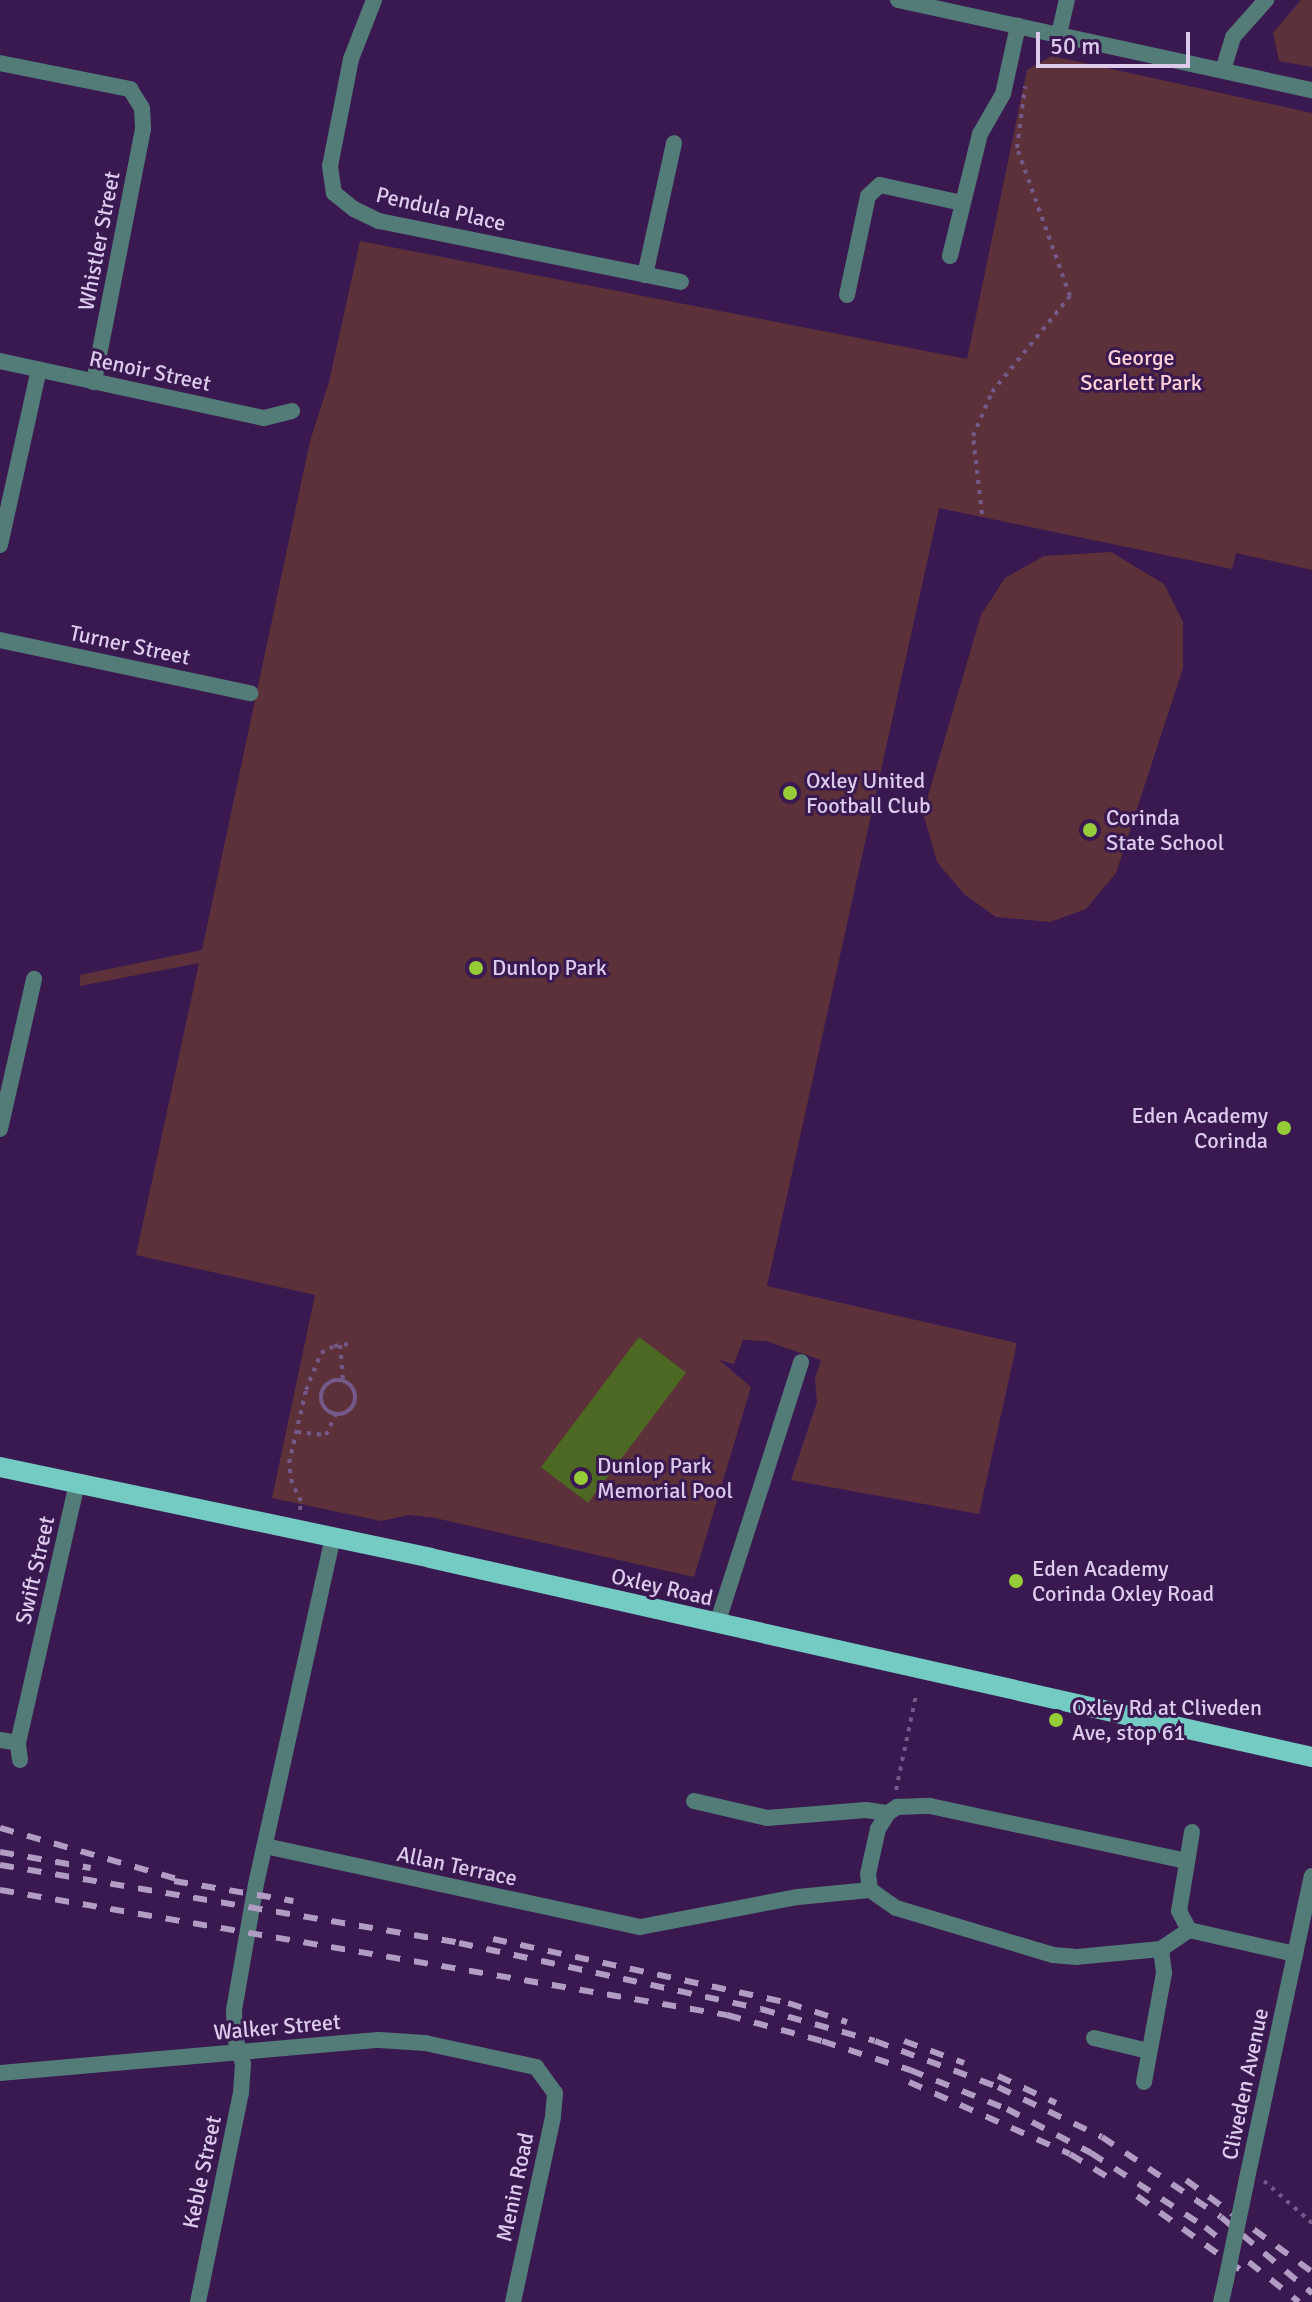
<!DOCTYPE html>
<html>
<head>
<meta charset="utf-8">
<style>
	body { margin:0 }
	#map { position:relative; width:1312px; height:2302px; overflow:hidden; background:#391950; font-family:Signika,sans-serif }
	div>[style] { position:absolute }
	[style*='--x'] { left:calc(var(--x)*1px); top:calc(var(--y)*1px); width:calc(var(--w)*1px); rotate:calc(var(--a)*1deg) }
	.green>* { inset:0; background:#5d313a }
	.water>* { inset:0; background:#4d6822; transform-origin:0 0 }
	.path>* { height:4px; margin-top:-2px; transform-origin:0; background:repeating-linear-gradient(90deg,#745989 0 4px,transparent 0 10px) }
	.path>.ring { margin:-2px; padding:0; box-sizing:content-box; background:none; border:4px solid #745989; border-radius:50% }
	.minor>* { height:16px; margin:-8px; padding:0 8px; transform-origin:8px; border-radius:8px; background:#537b77 }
	.tertiary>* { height:16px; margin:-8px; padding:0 8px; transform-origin:8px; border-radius:8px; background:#537b77 }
	.primary>* { height:20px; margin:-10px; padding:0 10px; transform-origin:10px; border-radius:10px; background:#74cbc3 }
	.rail>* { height:6px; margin-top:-3px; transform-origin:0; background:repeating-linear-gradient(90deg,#b19cc3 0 14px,transparent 0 28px) }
	.minor-bridge>* { height:16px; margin:-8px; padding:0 8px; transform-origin:8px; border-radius:8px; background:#537b77 }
	.dots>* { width:22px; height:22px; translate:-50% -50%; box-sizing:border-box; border:4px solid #391950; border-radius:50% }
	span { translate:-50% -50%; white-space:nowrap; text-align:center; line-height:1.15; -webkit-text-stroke:6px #391950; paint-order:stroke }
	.street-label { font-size:22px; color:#dccbed }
	.park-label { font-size:22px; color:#fed0d7 }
	.poi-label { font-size:22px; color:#dccbed }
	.left { translate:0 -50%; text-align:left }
	.right { translate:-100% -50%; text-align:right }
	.scale { position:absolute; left:1036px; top:32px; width:154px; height:36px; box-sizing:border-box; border:4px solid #dccbed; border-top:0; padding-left:10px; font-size:24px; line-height:28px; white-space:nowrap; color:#dccbed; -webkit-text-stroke:6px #391950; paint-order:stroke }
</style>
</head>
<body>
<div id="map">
	<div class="green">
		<div style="clip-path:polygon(1301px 0,1312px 0,1312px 67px,1279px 61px,1273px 33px)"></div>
		<div style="clip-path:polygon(1052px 56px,1312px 113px,1312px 570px,1236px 553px,1232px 569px,939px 508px,767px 1286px,1017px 1343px,979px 1514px,791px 1480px,817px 1402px,815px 1379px,821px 1360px,766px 1341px,743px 1340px,734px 1364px,719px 1360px,751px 1387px,694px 1577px,435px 1518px,409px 1515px,381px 1521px,272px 1498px,315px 1295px,136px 1255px,199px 963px,80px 986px,80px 975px,202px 950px,310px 441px,329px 382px,360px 241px,967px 359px,1027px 70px)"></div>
		<div style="clip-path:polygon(1111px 552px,1164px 584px,1183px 622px,1183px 668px,1116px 873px,1086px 909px,1050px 922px,996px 917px,964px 894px,937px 862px,923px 813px,981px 615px,1005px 578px,1044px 556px)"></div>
	</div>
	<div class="water">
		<div style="left:639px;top:1337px;width:59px;height:163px;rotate:37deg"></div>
	</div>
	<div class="path">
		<div style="--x:982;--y:514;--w:79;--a:-96.6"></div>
		<div style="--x:973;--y:436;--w:48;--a:-66.6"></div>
		<div style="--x:992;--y:392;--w:124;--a:-50.9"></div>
		<div style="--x:1070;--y:296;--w:157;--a:-109.7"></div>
		<div style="--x:1017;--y:148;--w:62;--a:-82.5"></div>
		<div style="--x:340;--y:1345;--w:34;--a:85"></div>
		<div class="ring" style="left:321px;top:1380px;width:30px;height:30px"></div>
		<div style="--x:297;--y:1432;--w:29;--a:6"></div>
		<div style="--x:326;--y:1435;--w:23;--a:-65"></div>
		<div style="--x:300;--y:1510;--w:9;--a:-84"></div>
		<div style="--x:301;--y:1501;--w:20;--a:-117"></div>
		<div style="--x:292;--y:1483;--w:20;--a:-99"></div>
		<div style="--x:289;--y:1463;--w:75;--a:-76.9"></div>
		<div style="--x:306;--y:1390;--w:40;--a:-68"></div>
		<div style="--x:321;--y:1353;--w:15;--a:-28"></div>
		<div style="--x:334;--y:1346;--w:14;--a:-8"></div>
		<div style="--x:896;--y:1790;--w:97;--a:-78.1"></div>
		<div style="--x:1264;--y:2181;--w:64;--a:41.2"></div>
	</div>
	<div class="minor">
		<div style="--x:374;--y:0;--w:63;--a:111.3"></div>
		<div style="--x:351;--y:59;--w:109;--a:101.1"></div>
		<div style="--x:330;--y:166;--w:27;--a:82"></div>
		<div style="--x:334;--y:193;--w:26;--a:39"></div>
		<div style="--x:354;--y:209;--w:28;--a:26"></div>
		<div style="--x:379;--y:221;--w:308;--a:11.4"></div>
		<div style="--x:1059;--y:34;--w:35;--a:-77"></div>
		<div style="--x:0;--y:63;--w:133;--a:11.3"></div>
		<div style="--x:130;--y:89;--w:22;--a:58"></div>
		<div style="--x:142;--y:108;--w:21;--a:87"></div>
		<div style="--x:143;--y:129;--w:258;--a:101"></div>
		<div style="--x:1223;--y:70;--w:34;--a:-73"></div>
		<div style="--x:1233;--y:37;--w:50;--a:-48.3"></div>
		<div style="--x:950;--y:256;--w:126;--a:-76.2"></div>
		<div style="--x:980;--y:134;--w:46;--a:-60.1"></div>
		<div style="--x:1003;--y:94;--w:70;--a:-77.6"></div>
		<div style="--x:645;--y:275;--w:135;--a:-77.6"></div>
		<div style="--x:847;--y:295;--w:101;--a:-78"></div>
		<div style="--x:868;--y:196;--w:16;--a:-43"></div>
		<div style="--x:880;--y:185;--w:84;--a:12.4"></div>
		<div style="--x:0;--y:361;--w:270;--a:12.2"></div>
		<div style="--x:264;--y:418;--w:29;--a:-14"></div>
		<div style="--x:0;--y:545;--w:180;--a:-77.5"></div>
		<div style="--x:0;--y:640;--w:256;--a:12"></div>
		<div style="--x:0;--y:1129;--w:154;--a:-77.2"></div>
		<div style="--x:717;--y:1624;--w:275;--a:-72.2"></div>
		<div style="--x:0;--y:1740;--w:18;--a:9"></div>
		<div style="--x:20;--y:1760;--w:17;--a:-97"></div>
		<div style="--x:18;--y:1743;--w:266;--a:-77.2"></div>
		<div style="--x:694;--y:1801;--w:75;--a:13.1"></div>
		<div style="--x:767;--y:1818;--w:99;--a:-4.6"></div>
		<div style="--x:866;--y:1810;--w:22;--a:8"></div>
		<div style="--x:1192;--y:1832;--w:80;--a:99.3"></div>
		<div style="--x:1179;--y:1911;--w:21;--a:62"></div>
		<div style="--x:1189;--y:1930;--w:109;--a:12.8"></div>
		<div style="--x:265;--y:1846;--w:384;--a:12.2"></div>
		<div style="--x:640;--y:1927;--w:161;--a:-10.8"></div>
		<div style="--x:798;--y:1897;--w:72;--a:-5.6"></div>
		<div style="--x:1161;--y:1949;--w:34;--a:-34"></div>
		<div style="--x:1094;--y:2038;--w:56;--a:13.5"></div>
		<div style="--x:0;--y:2073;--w:380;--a:-5"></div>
		<div style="--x:379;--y:2040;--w:46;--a:3.7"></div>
		<div style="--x:425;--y:2043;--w:114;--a:12.2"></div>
		<div style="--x:536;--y:2067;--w:32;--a:54"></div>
		<div style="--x:555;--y:2093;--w:24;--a:95"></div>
		<div style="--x:553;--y:2117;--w:189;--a:102.2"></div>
		<div style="--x:1144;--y:2082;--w:111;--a:-79.6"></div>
		<div style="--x:1164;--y:1973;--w:24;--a:-97"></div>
		<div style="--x:1161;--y:1949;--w:84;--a:174.6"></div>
		<div style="--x:1077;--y:1957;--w:24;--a:-175"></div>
		<div style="--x:1053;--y:1955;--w:164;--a:-163.3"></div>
		<div style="--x:896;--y:1908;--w:32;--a:-145"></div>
		<div style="--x:870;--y:1890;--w:16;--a:-97"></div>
		<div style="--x:868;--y:1874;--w:46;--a:-77.5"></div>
		<div style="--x:878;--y:1829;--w:19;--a:-58"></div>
		<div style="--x:888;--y:1813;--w:11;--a:-34"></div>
		<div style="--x:897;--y:1807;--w:33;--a:-2"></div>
		<div style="--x:930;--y:1806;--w:263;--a:12.1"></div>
		<div style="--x:1246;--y:2183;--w:314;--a:-77.9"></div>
		<div style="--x:198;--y:2302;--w:213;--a:-78.4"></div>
		<div style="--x:241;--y:2093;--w:29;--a:-86"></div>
		<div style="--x:243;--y:2064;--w:27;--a:-107"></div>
		<div style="--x:235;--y:2038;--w:28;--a:-92"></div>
		<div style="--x:234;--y:2010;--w:128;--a:-80.1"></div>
		<div style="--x:256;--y:1884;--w:354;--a:-77.5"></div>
		<div style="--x:1221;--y:2302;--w:23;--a:-77"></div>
	</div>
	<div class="tertiary">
		<div style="--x:898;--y:0;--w:424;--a:12.3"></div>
	</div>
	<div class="primary">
		<div style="--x:0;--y:1467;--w:440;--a:11.9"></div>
		<div style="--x:430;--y:1558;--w:904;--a:12.71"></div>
	</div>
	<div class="rail">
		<div style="--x:0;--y:1828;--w:191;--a:16.1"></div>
		<div style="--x:0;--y:1852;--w:92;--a:10"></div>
		<div style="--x:0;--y:1865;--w:466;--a:9.6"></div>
		<div style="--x:459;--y:1943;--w:309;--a:12.3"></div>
		<div style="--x:761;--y:2009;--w:118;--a:15.7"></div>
		<div style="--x:875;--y:2041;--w:131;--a:20.5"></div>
		<div style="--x:998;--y:2087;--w:115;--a:25.7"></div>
		<div style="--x:1102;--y:2137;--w:143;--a:33.9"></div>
		<div style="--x:1221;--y:2217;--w:119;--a:39.9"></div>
		<div style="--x:174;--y:1881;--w:121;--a:9.5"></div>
		<div style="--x:0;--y:1890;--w:738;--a:9.76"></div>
		<div style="--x:727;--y:2015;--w:98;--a:15.3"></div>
		<div style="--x:822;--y:2041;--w:93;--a:18.2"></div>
		<div style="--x:910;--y:2070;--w:105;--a:21.9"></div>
		<div style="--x:1007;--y:2109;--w:95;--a:27.6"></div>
		<div style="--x:1091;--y:2153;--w:136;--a:33"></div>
		<div style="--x:1205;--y:2227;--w:120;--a:38.6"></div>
		<div style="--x:493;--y:1939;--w:302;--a:12.2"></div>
		<div style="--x:788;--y:2003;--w:62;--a:17.9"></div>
		<div style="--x:904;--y:2041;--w:64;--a:20.1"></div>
		<div style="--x:998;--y:2076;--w:64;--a:25"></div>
		<div style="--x:909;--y:2082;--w:176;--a:24.1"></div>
		<div style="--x:1070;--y:2154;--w:52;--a:31.5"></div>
		<div style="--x:1186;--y:2180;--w:156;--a:36.1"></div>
		<div style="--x:1137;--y:2196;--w:133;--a:35.5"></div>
	</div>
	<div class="minor-bridge">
		<div style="--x:1226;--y:2280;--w:99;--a:-78.3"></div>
	</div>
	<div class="dots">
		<div style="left:790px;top:793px;background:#97cc39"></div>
		<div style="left:1090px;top:830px;background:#97cc39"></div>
		<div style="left:476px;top:968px;background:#97cc39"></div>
		<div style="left:1284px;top:1128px;background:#97cc39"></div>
		<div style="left:581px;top:1478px;background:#97cc39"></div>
		<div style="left:1016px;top:1581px;background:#97cc39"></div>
		<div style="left:1056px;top:1720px;background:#97cc39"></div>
	</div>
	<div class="street-label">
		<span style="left:441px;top:209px;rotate:13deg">Pendula Place</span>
		<span style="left:99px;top:241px;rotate:-79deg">Whistler Street</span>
		<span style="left:150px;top:371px;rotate:12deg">Renoir Street</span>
		<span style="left:130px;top:645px;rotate:12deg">Turner Street</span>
		<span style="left:35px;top:1570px;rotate:-77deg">Swift Street</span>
		<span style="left:662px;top:1587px;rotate:13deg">Oxley Road</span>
		<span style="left:457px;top:1866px;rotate:12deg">Allan Terrace</span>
		<span style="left:277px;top:2027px;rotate:-5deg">Walker Street</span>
		<span style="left:1245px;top:2084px;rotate:-78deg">Cliveden Avenue</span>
		<span style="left:202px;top:2172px;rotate:-78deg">Keble Street</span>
		<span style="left:515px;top:2187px;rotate:-78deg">Menin Road</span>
	</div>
	<div class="park-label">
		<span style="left:1141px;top:370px">George<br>Scarlett Park</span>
	</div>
	<div class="poi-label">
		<span class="left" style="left:806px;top:793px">Oxley United<br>Football Club</span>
		<span class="left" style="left:1106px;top:830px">Corinda<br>State School</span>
		<span class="left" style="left:492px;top:968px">Dunlop Park</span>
		<span class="right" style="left:1268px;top:1128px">Eden Academy<br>Corinda</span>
		<span class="left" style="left:597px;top:1478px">Dunlop Park<br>Memorial Pool</span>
		<span class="left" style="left:1032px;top:1581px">Eden Academy<br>Corinda Oxley Road</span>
		<span class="left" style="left:1072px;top:1720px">Oxley Rd at Cliveden<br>Ave, stop 61</span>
	</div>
	<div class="scale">50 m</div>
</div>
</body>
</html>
